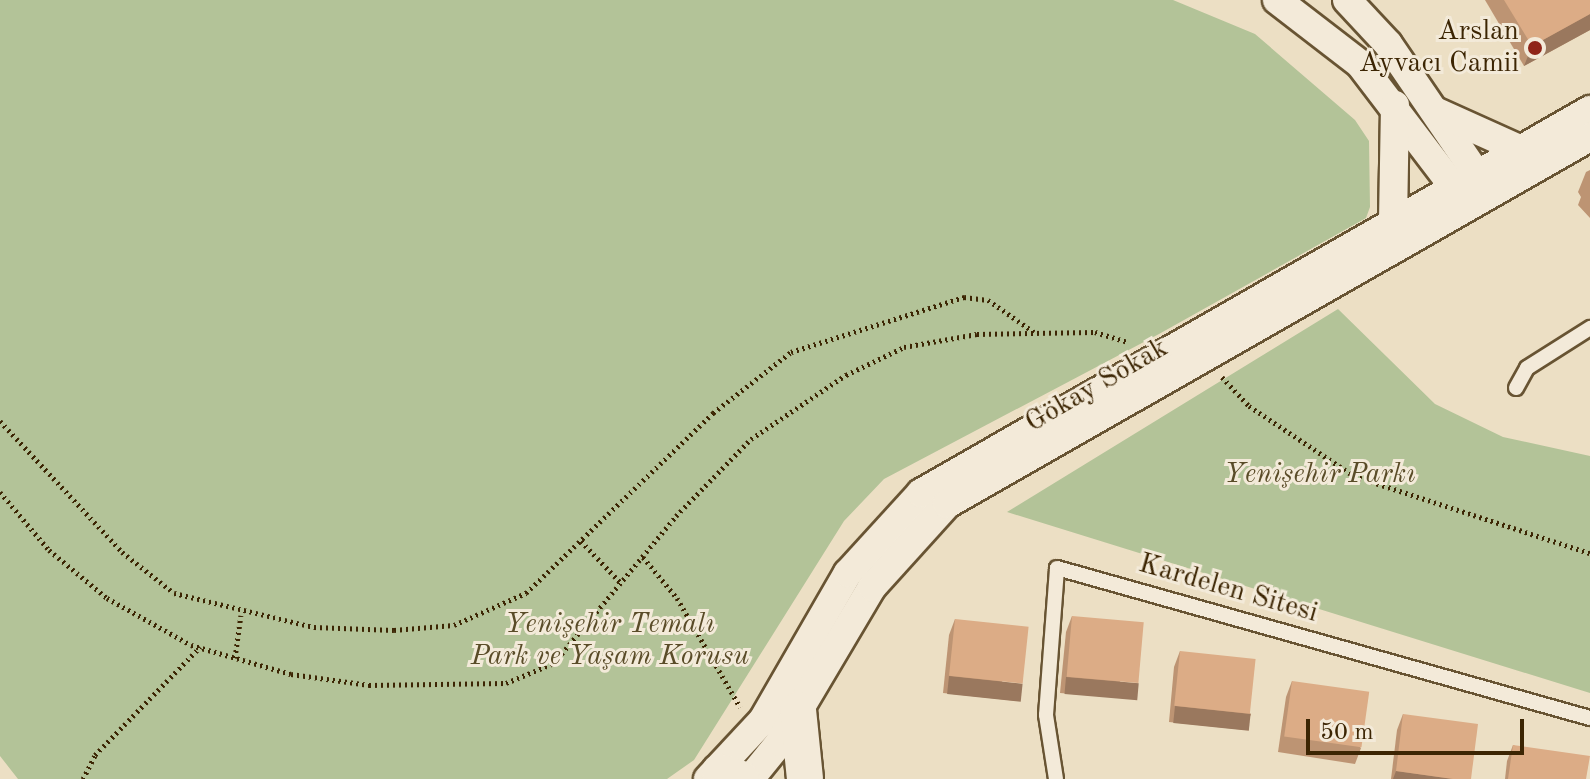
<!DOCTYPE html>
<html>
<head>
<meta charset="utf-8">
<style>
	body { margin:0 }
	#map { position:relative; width:1590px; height:779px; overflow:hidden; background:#ecdfc4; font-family:"Old Standard TT",serif }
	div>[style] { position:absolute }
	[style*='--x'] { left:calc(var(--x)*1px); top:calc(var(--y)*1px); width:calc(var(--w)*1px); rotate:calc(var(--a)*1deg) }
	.green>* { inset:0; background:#b3c398 }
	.path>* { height:5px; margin-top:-2.5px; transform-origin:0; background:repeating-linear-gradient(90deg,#3c2503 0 2px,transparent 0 6px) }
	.roads { filter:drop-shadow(2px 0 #685433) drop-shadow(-2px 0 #685433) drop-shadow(0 2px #685433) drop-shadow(0 -2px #685433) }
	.service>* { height:14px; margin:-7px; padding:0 7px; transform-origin:7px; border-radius:7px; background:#f3ead9 }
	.minor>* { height:28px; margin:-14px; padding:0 14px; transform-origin:14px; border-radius:14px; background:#f3ead9 }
	.tertiary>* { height:36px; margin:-18px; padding:0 18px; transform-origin:18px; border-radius:18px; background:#f3ead9 }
	.wall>* { inset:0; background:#bd9473 }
	.shaded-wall>* { inset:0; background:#9a785e; transform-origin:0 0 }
	.building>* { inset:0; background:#dcac86; transform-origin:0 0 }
	.dots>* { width:22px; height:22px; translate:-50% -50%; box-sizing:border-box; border:4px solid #f3ead9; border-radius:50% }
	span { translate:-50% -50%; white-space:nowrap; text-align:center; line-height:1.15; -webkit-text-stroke:6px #f3ead9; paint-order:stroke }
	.poi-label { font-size:28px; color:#3c2503 }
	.right { translate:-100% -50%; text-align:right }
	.street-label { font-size:28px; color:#3c2503 }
	.park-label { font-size:28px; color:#5a4c28; font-style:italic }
	.scale { position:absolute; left:1306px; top:719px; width:218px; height:36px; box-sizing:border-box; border:4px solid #3c2503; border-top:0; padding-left:10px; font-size:24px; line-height:28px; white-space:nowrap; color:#3c2503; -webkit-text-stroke:6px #f3ead9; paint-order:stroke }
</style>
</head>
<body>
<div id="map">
	<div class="green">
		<div style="clip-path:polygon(0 0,1173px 0,1255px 34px,1355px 120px,1369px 141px,1370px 207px,1366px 218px,1159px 334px,884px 479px,844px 521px,694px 760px,667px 779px,18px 779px,0 756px)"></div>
		<div style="clip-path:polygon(1338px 309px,1435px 404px,1503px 437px,1590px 456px,1590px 693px,1007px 512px)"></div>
	</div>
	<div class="path">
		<div style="--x:1222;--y:377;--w:40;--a:47"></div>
		<div style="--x:1249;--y:406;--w:126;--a:33.7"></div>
		<div style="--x:1354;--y:476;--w:248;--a:18.1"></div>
		<div style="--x:0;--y:421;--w:179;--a:47"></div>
		<div style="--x:122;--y:552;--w:66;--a:38.3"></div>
		<div style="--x:174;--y:593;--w:144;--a:13.7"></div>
		<div style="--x:314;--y:627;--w:80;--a:2.1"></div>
		<div style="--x:394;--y:630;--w:60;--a:-4.8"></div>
		<div style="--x:454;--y:625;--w:79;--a:-24"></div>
		<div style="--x:526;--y:593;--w:260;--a:-43.9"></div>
		<div style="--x:713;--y:413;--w:99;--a:-38"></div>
		<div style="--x:791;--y:352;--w:182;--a:-17.6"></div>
		<div style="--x:964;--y:297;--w:24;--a:7"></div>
		<div style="--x:988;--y:300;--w:56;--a:34.8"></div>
		<div style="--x:0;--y:492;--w:76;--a:49.8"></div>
		<div style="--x:49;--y:550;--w:75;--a:39.6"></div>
		<div style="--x:107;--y:598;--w:96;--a:29.2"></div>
		<div style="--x:191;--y:645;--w:104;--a:16.2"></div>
		<div style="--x:291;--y:674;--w:79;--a:8"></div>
		<div style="--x:369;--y:685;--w:137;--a:-0.8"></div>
		<div style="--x:506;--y:683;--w:52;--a:-22.6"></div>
		<div style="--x:554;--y:663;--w:191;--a:-50.3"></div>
		<div style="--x:676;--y:516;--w:107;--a:-45.8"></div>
		<div style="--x:751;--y:439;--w:115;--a:-34"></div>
		<div style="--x:846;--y:375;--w:64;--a:-25.8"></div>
		<div style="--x:904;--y:347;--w:74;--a:-10.1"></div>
		<div style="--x:977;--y:334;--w:118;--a:-1"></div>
		<div style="--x:1095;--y:332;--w:34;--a:17"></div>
		<div style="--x:581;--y:541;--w:59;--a:46.4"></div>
		<div style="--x:643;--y:557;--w:53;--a:50.3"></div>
		<div style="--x:677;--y:598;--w:126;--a:60"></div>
		<div style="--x:235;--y:658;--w:43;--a:-82.1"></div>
		<div style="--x:83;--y:779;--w:27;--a:-63"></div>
		<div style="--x:95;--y:755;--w:151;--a:-45.8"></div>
	</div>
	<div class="roads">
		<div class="service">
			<div style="--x:1516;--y:388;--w:23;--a:-61"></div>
			<div style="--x:1527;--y:368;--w:75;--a:-32.4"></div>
			<div style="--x:1056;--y:779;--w:65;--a:-98.9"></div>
			<div style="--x:1046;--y:715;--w:147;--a:-85.7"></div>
			<div style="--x:1057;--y:568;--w:554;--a:15.72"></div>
		</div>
		<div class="minor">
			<div style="--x:1277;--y:0;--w:105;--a:37.6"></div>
			<div style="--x:1360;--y:64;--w:173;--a:52.7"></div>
			<div style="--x:1347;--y:0;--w:60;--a:47"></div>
			<div style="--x:1388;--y:44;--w:176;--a:55.7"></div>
			<div style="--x:1437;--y:112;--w:92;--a:24.3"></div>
			<div style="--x:1393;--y:221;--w:116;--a:-89"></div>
			<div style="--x:708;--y:779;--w:81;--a:-47"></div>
			<div style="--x:763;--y:720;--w:170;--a:-60"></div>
			<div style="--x:848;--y:573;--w:108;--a:-47.6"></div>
			<div style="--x:921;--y:493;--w:771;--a:-29.79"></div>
			<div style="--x:750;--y:779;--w:48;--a:-51"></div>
			<div style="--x:780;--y:742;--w:180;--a:-59.3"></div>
			<div style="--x:872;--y:587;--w:112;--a:-47.9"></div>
			<div style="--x:947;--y:504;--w:740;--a:-29.72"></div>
		</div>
		<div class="tertiary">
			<div style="--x:798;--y:710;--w:69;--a:84.2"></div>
			<div style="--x:720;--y:779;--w:7;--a:-90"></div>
			<div style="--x:720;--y:772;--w:22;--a:18"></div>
		</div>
	</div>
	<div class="wall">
		<div style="clip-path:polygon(1485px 0,1590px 0,1590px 30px,1524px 66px)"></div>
		<div style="clip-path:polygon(1590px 170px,1590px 218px,1578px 205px,1581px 197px,1578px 192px,1586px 172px)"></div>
		<div style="clip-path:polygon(1072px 616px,1133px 699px,1060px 693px,1066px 632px)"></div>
		<div style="clip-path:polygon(955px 619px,1017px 701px,943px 693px,949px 635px)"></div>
		<div style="clip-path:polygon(1180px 651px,1251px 714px,1245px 730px,1169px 722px,1174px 667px)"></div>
		<div style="clip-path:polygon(1292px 681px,1361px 748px,1355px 764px,1278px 752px,1286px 697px)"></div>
		<div style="clip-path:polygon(1403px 714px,1471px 779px,1391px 779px,1397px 730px)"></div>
		<div style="clip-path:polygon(1513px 745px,1586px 779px,1505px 779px,1507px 761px)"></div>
	</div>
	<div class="shaded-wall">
		<div style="clip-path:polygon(1590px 14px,1590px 30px,1524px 66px,1532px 46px)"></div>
		<div style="left:949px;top:676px;width:74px;height:18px;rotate:6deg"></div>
		<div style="left:1066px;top:677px;width:73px;height:17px;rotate:5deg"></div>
		<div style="left:1175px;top:706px;width:76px;height:17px;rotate:6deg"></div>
		<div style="clip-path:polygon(1396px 771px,1453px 779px,1393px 779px)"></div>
	</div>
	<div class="building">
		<div style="clip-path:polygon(1504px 0,1590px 0,1590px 14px,1532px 46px)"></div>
		<div style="left:1072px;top:616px;width:72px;height:61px;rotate:5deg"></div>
		<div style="left:955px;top:619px;width:74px;height:57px;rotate:6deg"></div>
		<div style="left:1180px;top:651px;width:76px;height:55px;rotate:6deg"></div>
		<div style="left:1292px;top:681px;width:78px;height:56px;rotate:8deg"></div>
		<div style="clip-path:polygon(1403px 714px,1478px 724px,1471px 779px,1453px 779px,1396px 771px)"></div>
		<div style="clip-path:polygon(1513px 745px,1590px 756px,1586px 779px,1508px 779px)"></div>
	</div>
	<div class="dots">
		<div style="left:1535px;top:48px;background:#8f2418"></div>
	</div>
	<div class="poi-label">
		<span class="right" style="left:1519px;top:48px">Arslan<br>Ayvacı Camii</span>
	</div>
	<div class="street-label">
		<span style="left:1097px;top:386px;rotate:-30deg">Gökay Sokak</span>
		<span style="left:1228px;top:589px;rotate:16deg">Kardelen Sitesi</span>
	</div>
	<div class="park-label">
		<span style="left:1320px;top:475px">Yenişehir Parkı</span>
		<span style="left:610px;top:641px">Yenişehir Temalı<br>Park ve Yaşam Korusu</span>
	</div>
	<div class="scale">50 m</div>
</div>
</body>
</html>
